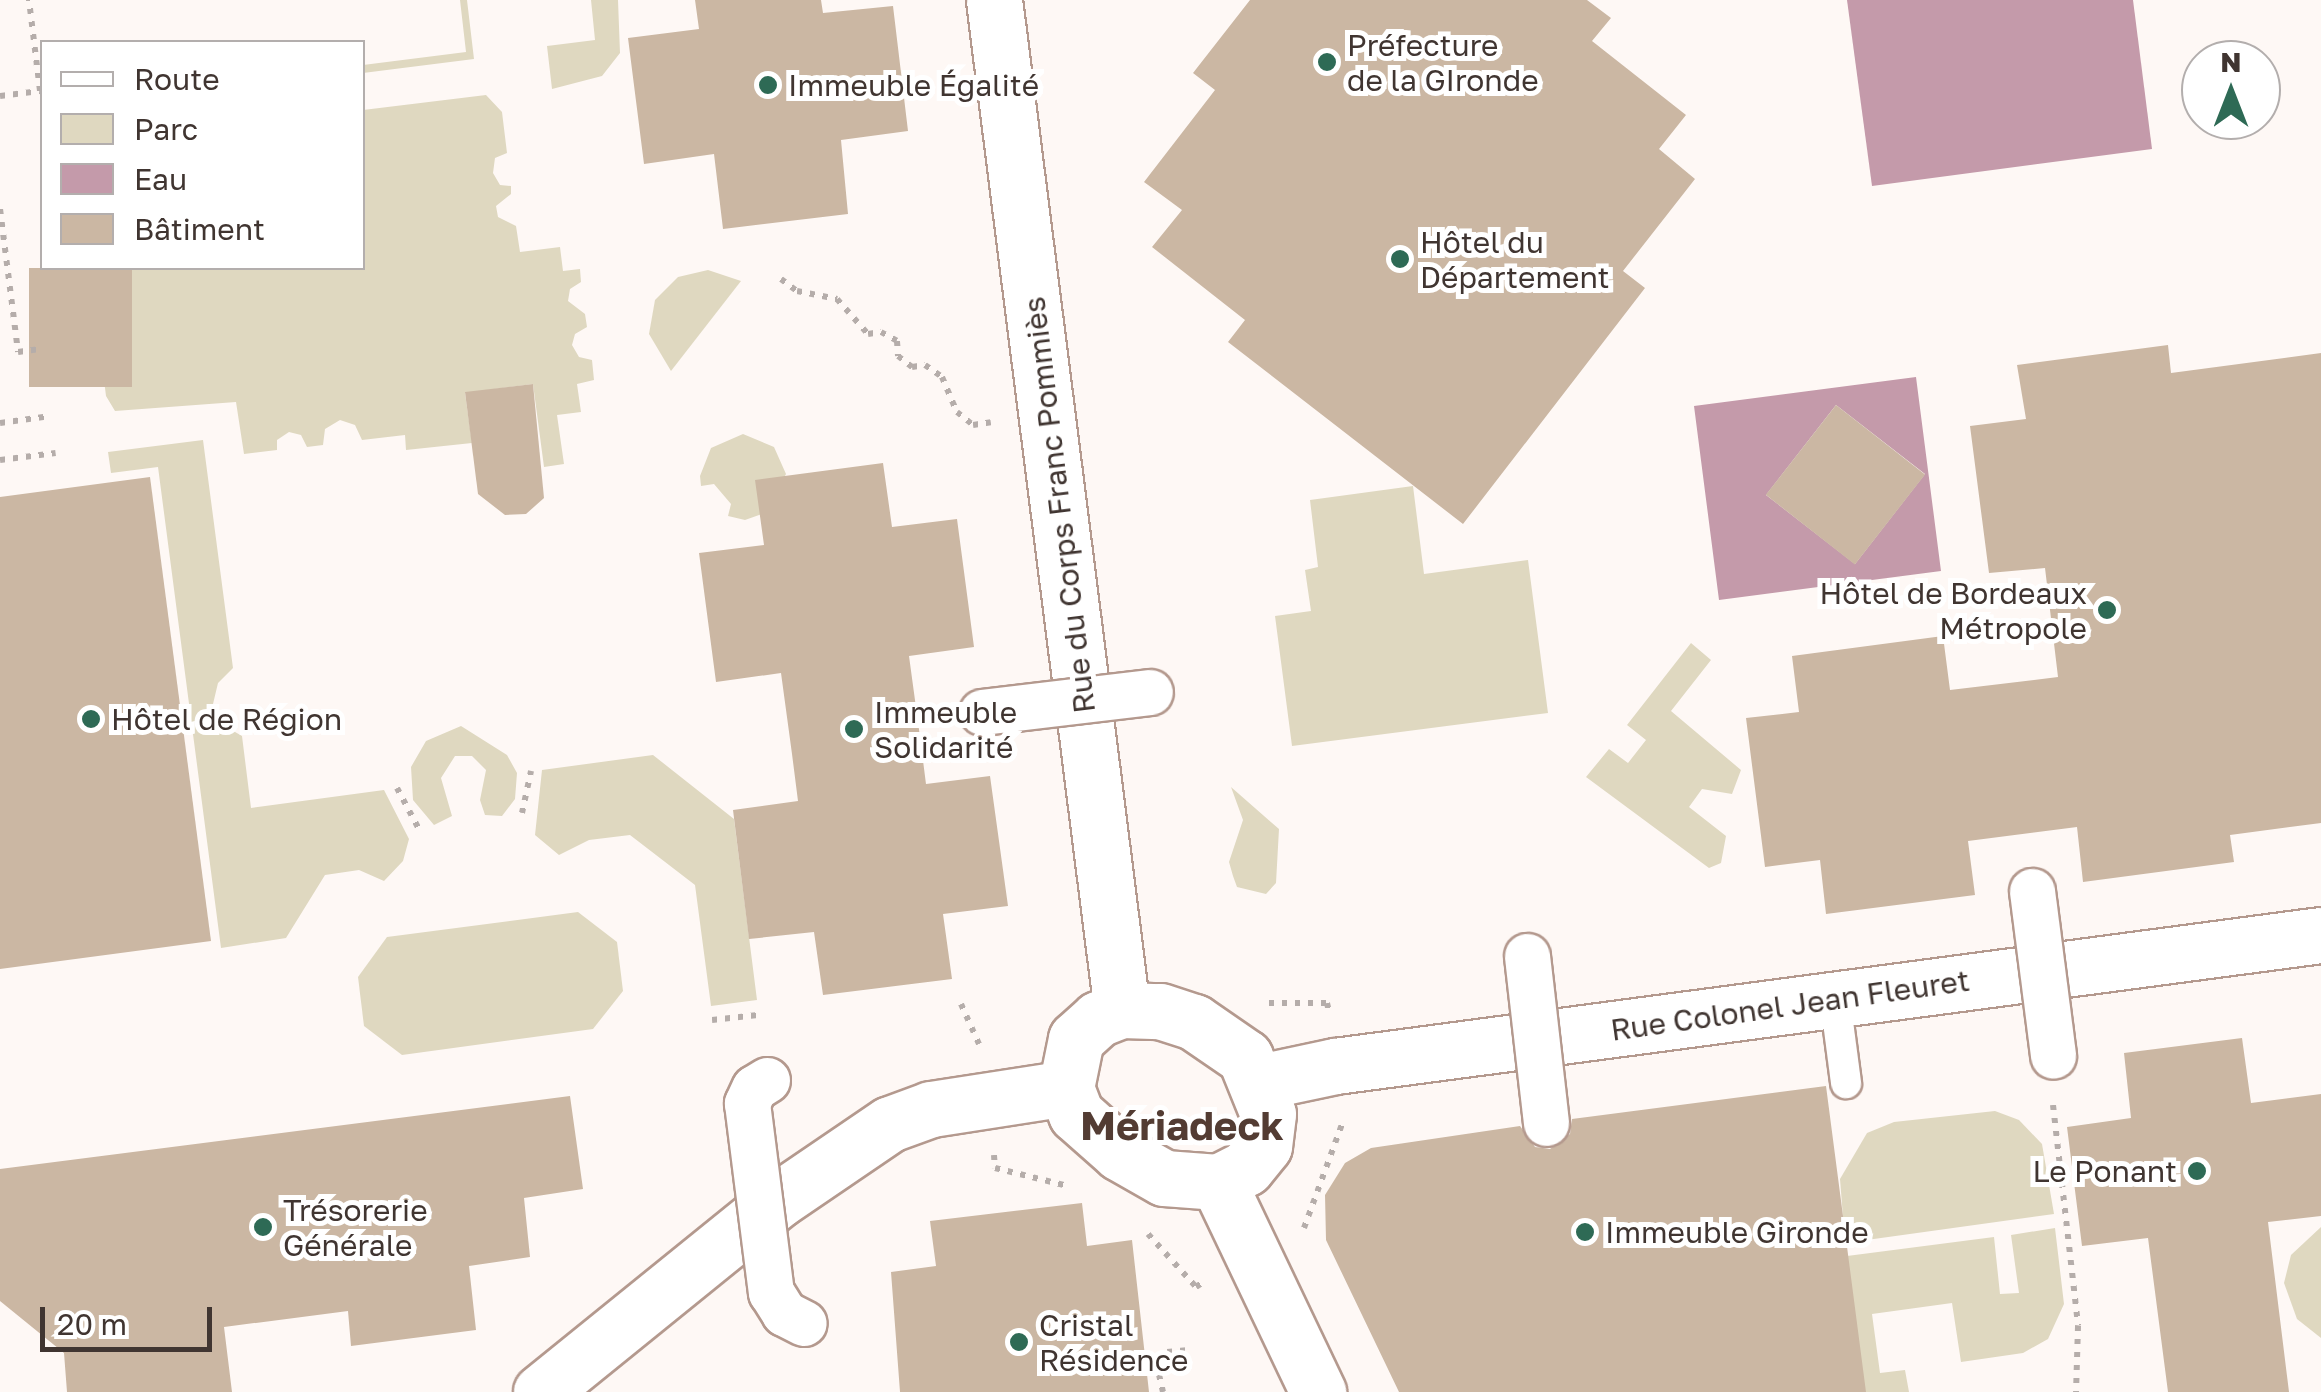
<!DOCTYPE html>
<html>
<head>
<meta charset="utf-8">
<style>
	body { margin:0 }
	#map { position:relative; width:2321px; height:1392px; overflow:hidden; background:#fef8f5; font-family:"Golos Text",sans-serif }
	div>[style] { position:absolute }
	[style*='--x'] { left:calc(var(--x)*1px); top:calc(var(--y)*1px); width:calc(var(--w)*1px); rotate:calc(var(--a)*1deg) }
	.green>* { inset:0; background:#dfd8c0 }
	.water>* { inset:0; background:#c49aaa }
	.building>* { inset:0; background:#cbb7a3; transform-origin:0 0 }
	.path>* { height:6px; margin-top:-3px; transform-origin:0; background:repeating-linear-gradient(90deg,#b5adaa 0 5px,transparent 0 13px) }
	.roads { filter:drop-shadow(2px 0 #b4998e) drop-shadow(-2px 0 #b4998e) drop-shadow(0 2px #b4998e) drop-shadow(0 -2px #b4998e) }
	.service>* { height:30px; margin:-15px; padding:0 15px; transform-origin:15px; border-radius:15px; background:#fff }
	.minor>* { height:55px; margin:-27.5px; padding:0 27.5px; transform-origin:27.5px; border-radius:27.5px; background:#fff }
	.tertiary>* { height:55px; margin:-27.5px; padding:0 27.5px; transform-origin:27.5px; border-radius:27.5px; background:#fff }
	.bridges { filter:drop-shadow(2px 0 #b4998e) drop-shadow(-2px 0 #b4998e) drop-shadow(0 2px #b4998e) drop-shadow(0 -2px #b4998e) }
	.pedestrian-bridge>* { height:45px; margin:-22.5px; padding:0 22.5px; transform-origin:22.5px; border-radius:22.5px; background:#fff }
	.dots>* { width:28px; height:28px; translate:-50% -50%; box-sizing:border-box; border:5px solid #fff; border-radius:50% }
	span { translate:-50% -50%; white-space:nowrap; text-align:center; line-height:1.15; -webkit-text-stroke:10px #fff; paint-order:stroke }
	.poi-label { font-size:30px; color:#403531 }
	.left { translate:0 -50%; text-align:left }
	.right { translate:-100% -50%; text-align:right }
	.street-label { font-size:30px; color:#403531 }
	.district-label { font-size:40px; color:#533c33; font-weight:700 }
	.legend { position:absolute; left:40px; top:40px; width:325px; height:230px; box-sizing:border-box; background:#fff; border:2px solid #b3aead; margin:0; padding:12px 18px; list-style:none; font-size:30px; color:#403531 }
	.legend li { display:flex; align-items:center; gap:20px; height:50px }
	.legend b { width:50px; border:2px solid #b3aead }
	.north { position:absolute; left:2181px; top:40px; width:100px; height:100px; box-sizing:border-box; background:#fff; border:2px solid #b3aead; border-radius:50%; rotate:0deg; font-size:28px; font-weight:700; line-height:40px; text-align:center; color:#403531 }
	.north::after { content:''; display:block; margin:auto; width:35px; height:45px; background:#2e6a55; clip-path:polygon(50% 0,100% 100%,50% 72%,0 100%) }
	.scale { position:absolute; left:40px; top:1307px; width:172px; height:45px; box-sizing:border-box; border:5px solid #403531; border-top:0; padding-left:12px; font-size:30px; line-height:35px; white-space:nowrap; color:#403531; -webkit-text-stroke:8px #fff; paint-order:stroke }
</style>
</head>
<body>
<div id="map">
	<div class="green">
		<div style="clip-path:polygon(460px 0,467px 0,474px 59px,363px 73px,363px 65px,466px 52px)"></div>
		<div style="clip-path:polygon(591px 0,618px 0,620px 53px,602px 76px,552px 89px,547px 46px,595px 40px)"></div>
		<div style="clip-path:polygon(486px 95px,502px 112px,507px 153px,495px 158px,493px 173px,500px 185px,511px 186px,511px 194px,496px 206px,498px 217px,516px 226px,520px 252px,560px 247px,563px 271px,580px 269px,581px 282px,570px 289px,568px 301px,585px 314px,587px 327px,575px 334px,572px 345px,579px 357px,592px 360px,594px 380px,577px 384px,581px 412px,557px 415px,564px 464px,544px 467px,533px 384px,465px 393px,472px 443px,406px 450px,405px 435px,362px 440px,355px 425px,340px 420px,325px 429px,323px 445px,307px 447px,301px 435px,289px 432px,277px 440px,277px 450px,244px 454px,236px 402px,115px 411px,106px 396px,90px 268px,362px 268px,363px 110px)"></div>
		<div style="clip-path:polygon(708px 270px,741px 281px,671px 371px,649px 334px,655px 300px,678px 277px)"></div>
		<div style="clip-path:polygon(743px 434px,774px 447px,786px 474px,765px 513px,745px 520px,728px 516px,731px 504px,714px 484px,701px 486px,700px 476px,711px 448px)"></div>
		<div style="clip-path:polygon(203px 440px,233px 668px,218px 683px,213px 704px,223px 725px,242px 736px,251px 808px,384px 790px,409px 839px,403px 861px,384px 881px,359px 870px,325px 875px,286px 938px,221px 948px,158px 467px,111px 473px,108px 452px)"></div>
		<div style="clip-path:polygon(1413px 486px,1424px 574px,1528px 560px,1548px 713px,1292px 746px,1275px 616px,1311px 611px,1305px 570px,1318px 567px,1310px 500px)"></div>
		<div style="clip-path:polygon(1691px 643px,1711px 660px,1671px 711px,1741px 770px,1732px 794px,1702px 789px,1689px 807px,1726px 836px,1721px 863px,1709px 868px,1586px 777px,1609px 749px,1628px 763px,1646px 740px,1627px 725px)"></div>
		<div style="clip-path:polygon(461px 726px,507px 755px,517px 773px,515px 799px,502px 816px,485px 815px,480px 800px,486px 770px,472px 756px,455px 756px,441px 778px,452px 816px,434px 825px,413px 800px,411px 767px,426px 741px)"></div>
		<div style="clip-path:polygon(653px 755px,734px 819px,757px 1000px,711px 1006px,695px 885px,630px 835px,589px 840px,559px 855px,535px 835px,542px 770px)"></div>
		<div style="clip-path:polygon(1231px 787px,1279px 829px,1276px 883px,1266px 894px,1237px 887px,1233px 876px,1229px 862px,1243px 820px)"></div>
		<div style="clip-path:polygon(578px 912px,617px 942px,623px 991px,593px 1029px,402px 1055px,364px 1026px,358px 977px,387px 937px)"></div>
		<div style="clip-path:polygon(1995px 1111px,2019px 1120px,2042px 1144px,2054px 1214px,1845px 1243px,1840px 1179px,1867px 1133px,1894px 1122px)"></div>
		<div style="clip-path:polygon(2321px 1227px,2321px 1338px,2297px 1319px,2284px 1283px,2291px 1255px)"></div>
		<div style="clip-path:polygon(2055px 1228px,2064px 1304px,2048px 1339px,2023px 1353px,1961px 1362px,1952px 1303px,1872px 1314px,1880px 1373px,1905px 1370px,1909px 1392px,1864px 1392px,1847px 1256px,1994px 1237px,2000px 1294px,2019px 1293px,2011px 1235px)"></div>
	</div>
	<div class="water">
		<div style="clip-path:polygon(1847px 0,2133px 0,2152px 149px,1872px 186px)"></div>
		<div style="clip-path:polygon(evenodd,1916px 377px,1941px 571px,1719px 600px,1694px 406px,1916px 377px,1836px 405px,1925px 474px,1855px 564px,1766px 495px,1836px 405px)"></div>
	</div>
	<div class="building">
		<div style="clip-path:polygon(695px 0,821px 0,823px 13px,893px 6px,908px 131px,841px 140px,848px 214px,723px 229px,714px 154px,644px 164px,628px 38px,699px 29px)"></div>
		<div style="clip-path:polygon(1250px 0,1587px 0,1611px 18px,1592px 41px,1686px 115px,1659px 149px,1695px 179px,1623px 271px,1645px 288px,1463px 524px,1228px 342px,1245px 320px,1152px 247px,1182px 210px,1144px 182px,1215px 90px,1193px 73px)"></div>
		<div style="left:29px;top:268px;width:103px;height:119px"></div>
		<div style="clip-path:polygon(2168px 345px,2171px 373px,2321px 353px,2321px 823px,2230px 835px,2234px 862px,2083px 882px,2077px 827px,1968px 841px,1975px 895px,1826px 914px,1820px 860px,1765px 867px,1746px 718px,1799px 712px,1792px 656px,1943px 636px,1950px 690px,2058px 677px,2045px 568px,1989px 573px,1970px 426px,2026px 419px,2017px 365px)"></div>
		<div style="clip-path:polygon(533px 384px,544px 498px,526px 514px,505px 515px,478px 494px,465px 392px)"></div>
		<div style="left:1836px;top:405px;width:113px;height:114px;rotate:38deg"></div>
		<div style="clip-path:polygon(883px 463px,892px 527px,957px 519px,974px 647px,909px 656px,920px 737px,926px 784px,990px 776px,1008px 906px,943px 914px,952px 979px,823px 995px,814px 932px,749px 939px,733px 810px,798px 801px,792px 754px,781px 673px,716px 682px,699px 553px,764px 545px,755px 480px)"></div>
		<div style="clip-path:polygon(150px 477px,211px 941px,0 969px,0 497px)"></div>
		<div style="clip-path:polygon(2242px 1038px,2251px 1103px,2321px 1094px,2321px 1216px,2268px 1222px,2289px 1392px,2168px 1392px,2148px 1238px,2082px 1246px,2067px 1127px,2131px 1118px,2124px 1053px)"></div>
		<div style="clip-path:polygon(1826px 1086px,1866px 1392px,1399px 1392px,1326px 1240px,1325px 1195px,1345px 1163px,1371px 1148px,1520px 1126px,1535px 1147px,1550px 1149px,1570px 1134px,1572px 1119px)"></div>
		<div style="clip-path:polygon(570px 1096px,583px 1189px,524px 1198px,530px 1257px,469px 1266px,476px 1330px,351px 1346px,348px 1311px,224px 1327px,232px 1392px,67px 1392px,64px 1353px,0 1301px,0 1169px)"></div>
		<div style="clip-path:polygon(1082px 1203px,1087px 1246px,1132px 1240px,1149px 1392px,900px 1392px,891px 1272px,936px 1266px,930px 1221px)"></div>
	</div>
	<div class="path">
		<div style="--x:0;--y:96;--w:40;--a:-7.1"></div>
		<div style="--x:40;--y:91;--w:92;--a:-96.9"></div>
		<div style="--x:0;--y:209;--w:144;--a:82.8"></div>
		<div style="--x:18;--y:352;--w:22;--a:-8"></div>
		<div style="--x:781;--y:279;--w:20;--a:37"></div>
		<div style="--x:797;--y:291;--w:41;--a:11.3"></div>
		<div style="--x:837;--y:299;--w:47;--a:48.5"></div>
		<div style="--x:868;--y:334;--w:13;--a:-9"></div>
		<div style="--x:881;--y:332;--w:18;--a:29"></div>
		<div style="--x:897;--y:341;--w:15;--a:86"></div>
		<div style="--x:898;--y:356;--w:18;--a:38"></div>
		<div style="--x:912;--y:367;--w:13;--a:-9"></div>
		<div style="--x:925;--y:365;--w:21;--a:35"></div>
		<div style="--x:942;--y:377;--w:38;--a:67"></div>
		<div style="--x:957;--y:412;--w:21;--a:39"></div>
		<div style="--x:973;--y:425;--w:18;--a:-9"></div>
		<div style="--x:0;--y:423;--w:51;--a:-7.8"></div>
		<div style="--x:0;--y:460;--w:56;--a:-7.1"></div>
		<div style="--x:397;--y:788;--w:49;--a:61.9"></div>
		<div style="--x:522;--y:813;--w:43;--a:-77.9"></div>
		<div style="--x:1269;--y:1003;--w:58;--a:0"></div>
		<div style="--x:1327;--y:1003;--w:9;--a:77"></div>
		<div style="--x:961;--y:1004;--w:44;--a:65.8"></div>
		<div style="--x:712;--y:1020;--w:46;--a:-6.2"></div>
		<div style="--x:2053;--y:1105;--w:222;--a:83.5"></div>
		<div style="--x:2078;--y:1326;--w:66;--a:91.7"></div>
		<div style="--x:994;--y:1155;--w:13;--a:86"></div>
		<div style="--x:995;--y:1168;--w:75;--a:13.9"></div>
		<div style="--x:1304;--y:1228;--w:111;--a:-69.9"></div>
		<div style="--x:1148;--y:1234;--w:72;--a:47.8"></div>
		<div style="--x:1196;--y:1287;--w:11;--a:-34"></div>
		<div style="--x:1163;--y:1392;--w:27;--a:-103"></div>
		<div style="--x:1157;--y:1366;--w:17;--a:-54"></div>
		<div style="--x:1167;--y:1352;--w:22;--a:-5"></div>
	</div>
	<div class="roads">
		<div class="service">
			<div style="--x:1835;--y:999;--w:85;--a:82.5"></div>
		</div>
		<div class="minor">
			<div style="--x:1260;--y:1082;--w:77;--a:-12"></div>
			<div style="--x:1335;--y:1066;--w:995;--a:-7.57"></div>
		</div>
		<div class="tertiary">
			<div style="--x:994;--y:0;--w:1018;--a:82.78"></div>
			<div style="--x:1122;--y:1010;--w:38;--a:2"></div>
			<div style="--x:1160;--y:1011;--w:36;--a:18"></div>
			<div style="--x:1194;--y:1022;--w:62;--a:34.5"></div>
			<div style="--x:1245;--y:1057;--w:61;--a:68"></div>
			<div style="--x:1268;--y:1114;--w:32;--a:97"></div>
			<div style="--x:1264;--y:1146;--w:28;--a:129"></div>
			<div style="--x:1246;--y:1168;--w:31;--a:153"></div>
			<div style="--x:1218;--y:1182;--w:54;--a:-175.8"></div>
			<div style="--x:1164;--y:1178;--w:51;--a:-150.4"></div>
			<div style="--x:1120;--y:1153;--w:59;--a:-138.4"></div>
			<div style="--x:1076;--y:1114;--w:28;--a:-111"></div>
			<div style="--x:1066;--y:1088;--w:50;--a:-78.5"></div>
			<div style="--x:1076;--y:1039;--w:30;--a:-42"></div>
			<div style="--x:1098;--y:1019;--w:26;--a:-21"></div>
			<div style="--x:1218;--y:1182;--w:233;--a:64.5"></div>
			<div style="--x:541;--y:1392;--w:305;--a:-39"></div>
			<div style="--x:778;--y:1200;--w:135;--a:-34.2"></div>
			<div style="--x:890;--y:1124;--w:44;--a:-20.1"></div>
			<div style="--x:931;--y:1109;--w:137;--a:-8.8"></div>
		</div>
	</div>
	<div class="bridges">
		<div class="pedestrian-bridge">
			<div style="--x:982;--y:712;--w:169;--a:-6.8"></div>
			<div style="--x:2032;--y:891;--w:166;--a:82.7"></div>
			<div style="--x:1527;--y:956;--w:168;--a:83.5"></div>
			<div style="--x:767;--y:1080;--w:15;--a:148"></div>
			<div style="--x:754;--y:1088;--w:17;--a:115"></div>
			<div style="--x:747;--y:1103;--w:191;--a:82.8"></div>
			<div style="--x:771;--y:1292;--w:25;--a:58"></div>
			<div style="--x:784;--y:1313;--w:22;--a:27"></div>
		</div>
	</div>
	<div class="dots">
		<div style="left:1327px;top:62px;background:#2e6a55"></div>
		<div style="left:768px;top:85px;background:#2e6a55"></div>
		<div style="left:1400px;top:259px;background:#2e6a55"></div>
		<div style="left:2107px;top:610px;background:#2e6a55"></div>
		<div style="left:91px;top:719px;background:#2e6a55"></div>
		<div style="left:854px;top:729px;background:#2e6a55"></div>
		<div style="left:2197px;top:1171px;background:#2e6a55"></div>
		<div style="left:263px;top:1227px;background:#2e6a55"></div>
		<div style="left:1585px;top:1232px;background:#2e6a55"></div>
		<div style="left:1019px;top:1342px;background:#2e6a55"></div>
	</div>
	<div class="poi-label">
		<span class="left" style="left:1347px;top:62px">Préfecture<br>de la GIronde</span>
		<span class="left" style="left:788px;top:85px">Immeuble Égalité</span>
		<span class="left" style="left:1420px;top:259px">Hôtel du<br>Département</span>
		<span class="right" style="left:2087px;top:610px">Hôtel de Bordeaux<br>Métropole</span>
		<span class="left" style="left:874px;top:729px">Immeuble<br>Solidarité</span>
		<span class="left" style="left:111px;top:719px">Hôtel de Région</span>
		<span class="right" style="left:2177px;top:1171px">Le Ponant</span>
		<span class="left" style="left:283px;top:1227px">Trésorerie<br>Générale</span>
		<span class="left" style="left:1605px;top:1232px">Immeuble Gironde</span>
		<span class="left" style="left:1039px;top:1342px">Cristal<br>Résidence</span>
	</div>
	<div class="street-label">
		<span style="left:1059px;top:505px;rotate:-97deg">Rue du Corps Franc Pommiès</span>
		<span style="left:1790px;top:1005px;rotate:-8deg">Rue Colonel Jean Fleuret</span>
	</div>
	<div class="district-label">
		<span style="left:1182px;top:1125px">Mériadeck</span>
	</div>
	<ul class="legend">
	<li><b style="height:12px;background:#fff"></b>Route</li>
	<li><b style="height:28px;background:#dfd8c0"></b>Parc</li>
	<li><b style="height:28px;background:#c49aaa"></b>Eau</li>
	<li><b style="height:28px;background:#cbb7a3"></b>Bâtiment</li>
	</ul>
	<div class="north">N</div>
	<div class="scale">20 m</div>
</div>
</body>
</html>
